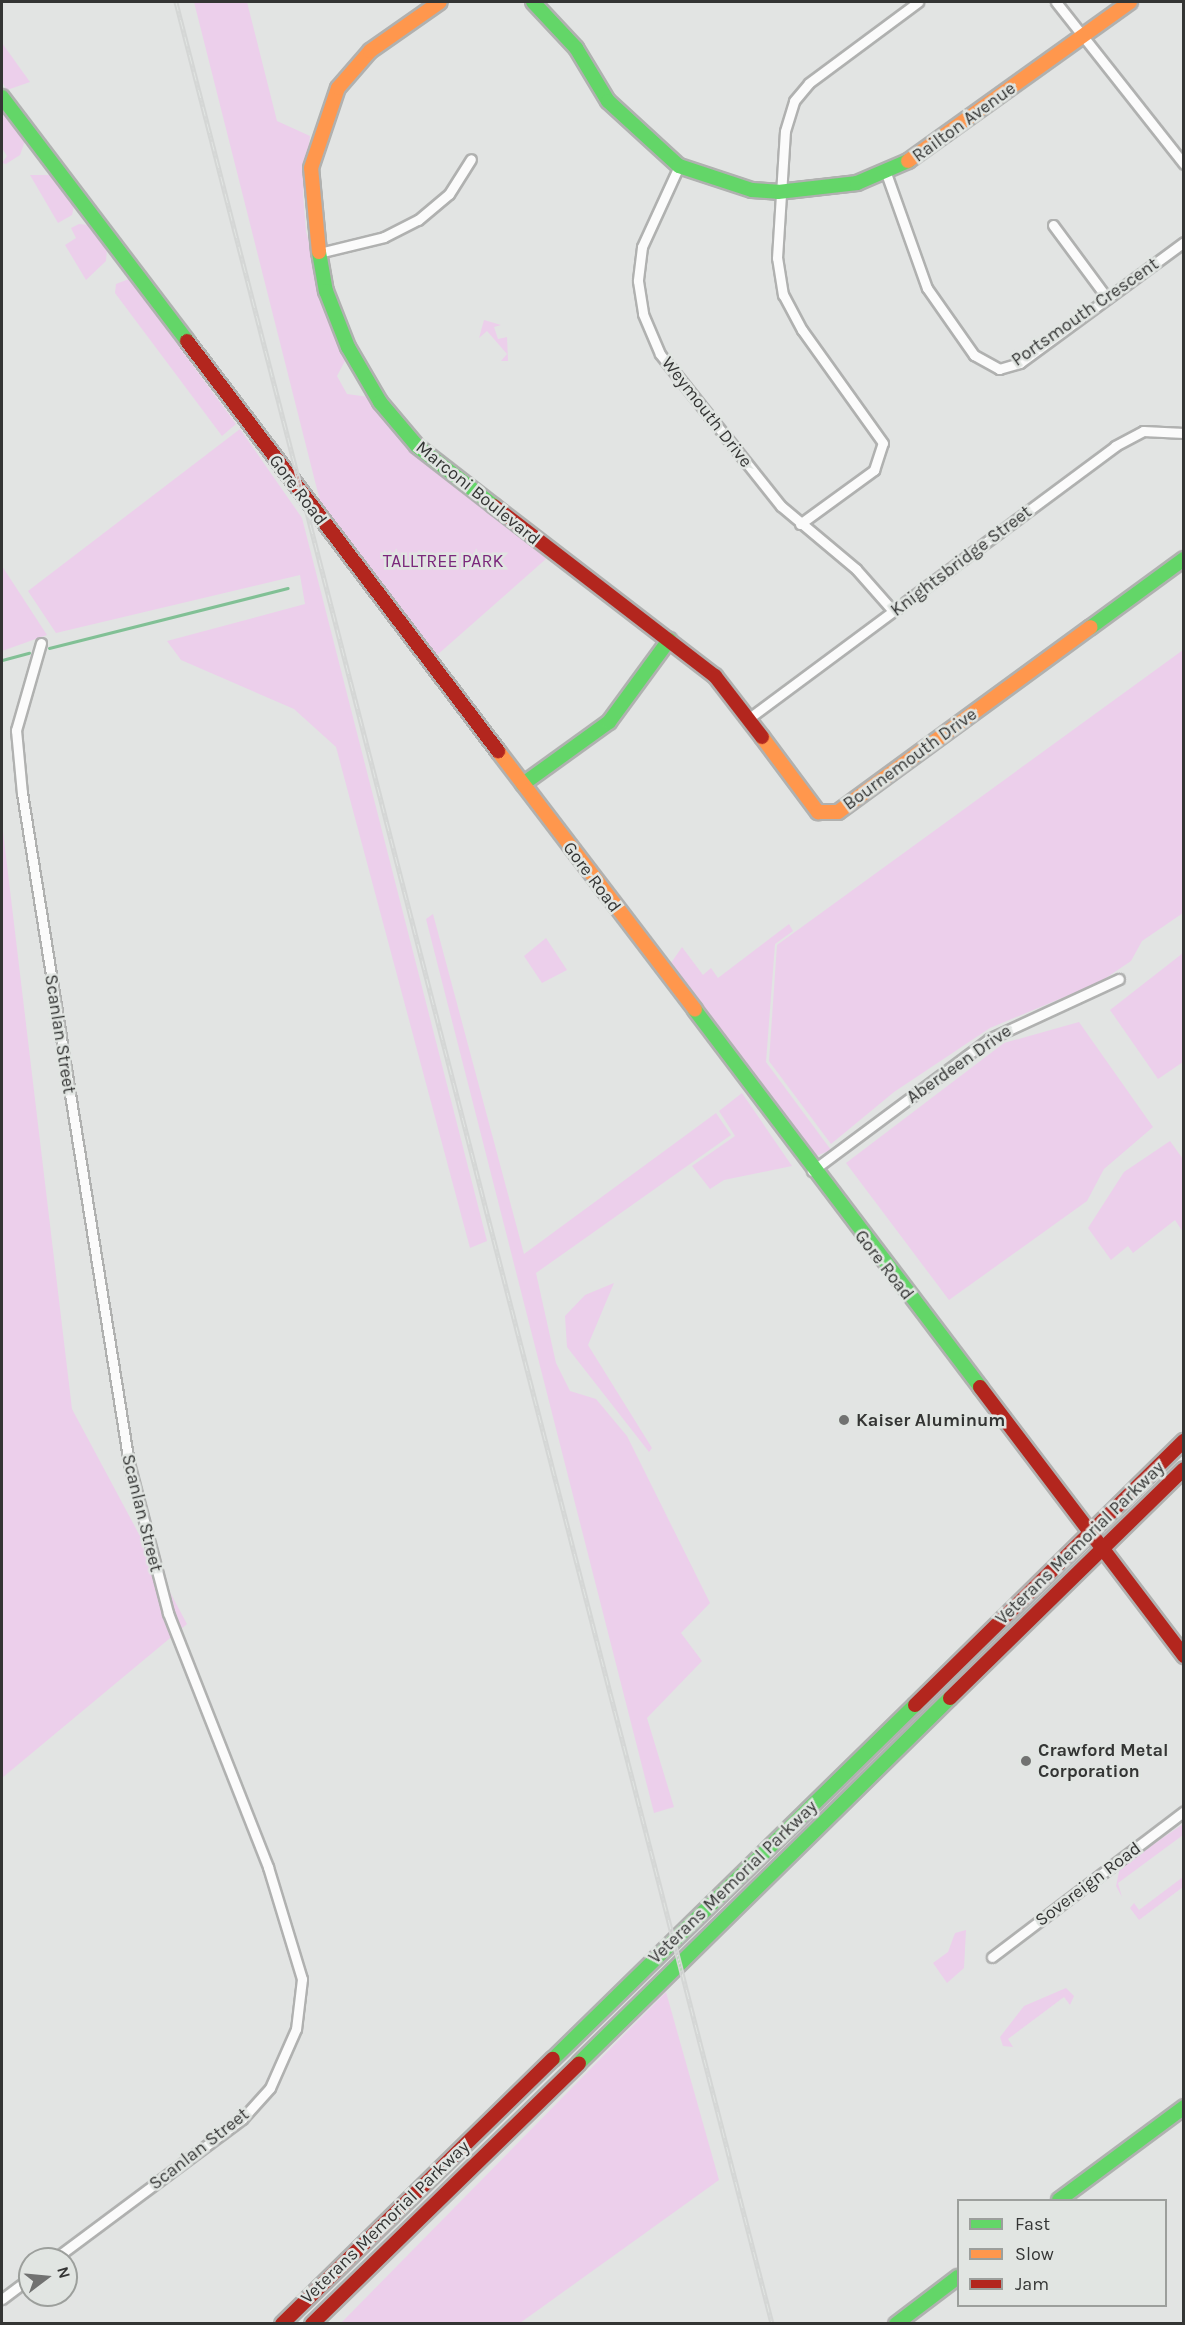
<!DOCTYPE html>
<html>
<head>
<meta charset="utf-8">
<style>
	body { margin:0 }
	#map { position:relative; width:1185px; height:2325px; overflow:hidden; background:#e2e4e3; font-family:Karla,sans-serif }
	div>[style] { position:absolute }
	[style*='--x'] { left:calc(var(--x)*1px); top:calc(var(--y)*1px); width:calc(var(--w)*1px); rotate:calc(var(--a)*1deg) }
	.green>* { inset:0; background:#eccfeb }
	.stream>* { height:3px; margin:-1.5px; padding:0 1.5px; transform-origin:1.5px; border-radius:1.5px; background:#81c095 }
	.roads { filter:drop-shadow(2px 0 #b0b1b0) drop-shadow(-2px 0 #b0b1b0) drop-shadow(0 2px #b0b1b0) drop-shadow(0 -2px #b0b1b0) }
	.street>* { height:9px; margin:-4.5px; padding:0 4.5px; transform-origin:4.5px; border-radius:4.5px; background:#fbfbfb }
	.fast>* { height:14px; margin:-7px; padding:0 7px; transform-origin:7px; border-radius:7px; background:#63d668 }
	.slow>* { height:14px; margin:-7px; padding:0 7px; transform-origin:7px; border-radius:7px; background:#ff974d }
	.jam>* { height:14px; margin:-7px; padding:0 7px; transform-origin:7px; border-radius:7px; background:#b3261e }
	.rail>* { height:5px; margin-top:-2.5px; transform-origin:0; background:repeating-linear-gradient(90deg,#e1e5e2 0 9px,#d4d6d5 0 18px); box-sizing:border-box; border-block:2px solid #d4d6d5 }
	.dots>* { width:16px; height:16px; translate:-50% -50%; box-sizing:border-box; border:3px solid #e1e5e2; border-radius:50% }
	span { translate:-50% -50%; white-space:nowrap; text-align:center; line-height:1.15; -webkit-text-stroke:5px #e1e5e2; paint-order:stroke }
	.street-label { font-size:18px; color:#343534 }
	.park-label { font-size:18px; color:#7a277b }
	.poi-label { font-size:18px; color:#343534; font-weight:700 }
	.left { translate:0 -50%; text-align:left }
	.frame { position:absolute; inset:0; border:3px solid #343534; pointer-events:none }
	.legend { position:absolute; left:957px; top:2199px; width:210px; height:108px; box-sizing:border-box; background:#e1e5e2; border:2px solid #9c9f9c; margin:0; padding:8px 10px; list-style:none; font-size:18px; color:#343534 }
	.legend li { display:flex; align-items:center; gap:12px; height:30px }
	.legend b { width:30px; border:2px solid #9c9f9c }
	.north { position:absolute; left:18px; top:2247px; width:60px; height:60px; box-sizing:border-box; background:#e1e5e2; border:2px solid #9c9f9c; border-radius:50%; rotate:74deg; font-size:16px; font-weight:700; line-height:24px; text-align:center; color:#343534 }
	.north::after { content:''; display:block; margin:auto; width:21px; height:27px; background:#717271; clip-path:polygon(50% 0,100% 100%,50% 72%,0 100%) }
</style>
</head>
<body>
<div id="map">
	<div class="green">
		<div style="clip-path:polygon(194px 2px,247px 2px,277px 121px,310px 136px,303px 194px,306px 231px,328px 321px,346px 359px,337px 376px,347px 394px,369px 397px,419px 458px,547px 558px,436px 656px,323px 513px)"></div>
		<div style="clip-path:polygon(2px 43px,30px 82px,7px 90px,2px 82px)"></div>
		<div style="clip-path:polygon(2px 109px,25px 141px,20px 155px,6px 164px,2px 163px,7px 156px,2px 148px)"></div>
		<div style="clip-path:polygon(30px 175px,51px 175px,74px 206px,72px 215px,58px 223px)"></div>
		<div style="clip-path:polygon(79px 224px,88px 225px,107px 249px,106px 261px,86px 280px,65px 245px,76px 238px,71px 228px)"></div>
		<div style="clip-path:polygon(129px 279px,236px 424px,222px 436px,115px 293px,116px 284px)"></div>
		<div style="clip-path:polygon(484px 320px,501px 325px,494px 327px,498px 339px,507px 337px,508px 361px,501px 361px,507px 354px,487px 331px,479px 338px)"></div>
		<div style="clip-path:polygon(240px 429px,302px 518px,487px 1241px,470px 1248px,336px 747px,294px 709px,181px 660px,167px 641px,305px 604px,300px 575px,56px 633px,28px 591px)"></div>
		<div style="clip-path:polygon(2px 566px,47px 635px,2px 651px)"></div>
		<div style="clip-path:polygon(1183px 650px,1183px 913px,1142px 941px,1131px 961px,1100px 982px,990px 1028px,894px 1092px,831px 1144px,769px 1061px,777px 945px)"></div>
		<div style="clip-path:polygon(2px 823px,72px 1409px,187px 1624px,2px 1778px)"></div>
		<div style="clip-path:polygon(433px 914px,524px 1254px,716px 1113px,731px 1135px,536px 1273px,556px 1363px,570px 1391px,596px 1399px,627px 1436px,710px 1603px,681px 1633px,702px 1661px,647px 1718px,674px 1807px,654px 1813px,426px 919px)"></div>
		<div style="clip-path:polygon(789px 924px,793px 931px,775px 944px,766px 1062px,831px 1150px,816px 1156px,807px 1151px,671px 963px,682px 947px,703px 975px,711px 968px,718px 978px)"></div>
		<div style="clip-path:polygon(546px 938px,567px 970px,542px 983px,524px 956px)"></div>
		<div style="clip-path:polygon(1183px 953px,1183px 1062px,1158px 1079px,1110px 1010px)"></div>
		<div style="clip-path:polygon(1079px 1022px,1153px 1127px,1104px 1169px,1087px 1201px,949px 1300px,846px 1163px,1004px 1043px)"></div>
		<div style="clip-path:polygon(742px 1093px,792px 1166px,724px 1180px,710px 1189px,692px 1166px,735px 1136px,719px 1111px)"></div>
		<div style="clip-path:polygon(1170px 1141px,1183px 1159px,1183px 1232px,1175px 1220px,1133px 1253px,1128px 1246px,1111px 1260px,1088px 1228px,1124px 1172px)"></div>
		<div style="clip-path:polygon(614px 1283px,588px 1345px,652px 1448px,649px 1452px,567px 1347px,565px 1316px,585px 1295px)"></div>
		<div style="clip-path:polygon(1183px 1824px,1183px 1835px,1118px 1883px,1122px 1897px,1116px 1886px,1120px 1867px)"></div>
		<div style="clip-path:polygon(1183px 1877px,1183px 1887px,1139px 1920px,1130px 1908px,1134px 1903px,1139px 1910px)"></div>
		<div style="clip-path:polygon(966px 1930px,964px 1968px,947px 1983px,933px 1963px,948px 1952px,955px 1933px)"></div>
		<div style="clip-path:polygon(1066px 1988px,1074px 1996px,1070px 2005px,1064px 1997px,1008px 2039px,1013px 2047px,1003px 2046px,1000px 2037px,1024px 2006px)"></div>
		<div style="clip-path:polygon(666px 1992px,719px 2180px,520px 2323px,341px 2323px)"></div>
	</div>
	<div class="stream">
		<div style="--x:49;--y:648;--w:246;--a:-14.1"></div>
		<div style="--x:2;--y:660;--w:28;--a:-15"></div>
	</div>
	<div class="roads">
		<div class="street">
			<div style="--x:1056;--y:2;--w:206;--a:51.7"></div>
			<div style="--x:679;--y:166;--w:89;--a:114.6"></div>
			<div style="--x:642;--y:247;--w:34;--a:97"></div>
			<div style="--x:638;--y:281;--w:33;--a:81"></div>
			<div style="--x:643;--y:314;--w:43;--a:67"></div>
			<div style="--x:660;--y:354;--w:194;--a:51.5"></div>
			<div style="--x:781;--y:506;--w:98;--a:40"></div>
			<div style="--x:856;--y:569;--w:56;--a:48.6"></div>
			<div style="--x:886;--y:173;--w:122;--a:70.4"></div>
			<div style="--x:927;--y:288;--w:82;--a:55"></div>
			<div style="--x:974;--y:355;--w:29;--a:29"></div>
			<div style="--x:999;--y:369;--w:22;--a:-16"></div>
			<div style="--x:1020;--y:363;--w:204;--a:-36.4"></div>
			<div style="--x:1053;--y:225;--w:91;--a:53.5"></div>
			<div style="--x:319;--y:253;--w:67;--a:-13.8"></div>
			<div style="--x:384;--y:237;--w:38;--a:-27"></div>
			<div style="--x:418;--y:220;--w:40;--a:-40"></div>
			<div style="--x:449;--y:194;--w:41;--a:-57.8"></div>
			<div style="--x:800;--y:524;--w:92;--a:-36.1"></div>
			<div style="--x:874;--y:470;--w:28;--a:-72"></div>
			<div style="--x:883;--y:443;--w:139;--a:-125.6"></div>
			<div style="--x:802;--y:330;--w:40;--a:-118"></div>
			<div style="--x:783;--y:295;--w:37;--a:-99"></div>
			<div style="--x:777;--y:258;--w:127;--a:-86.4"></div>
			<div style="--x:785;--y:131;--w:31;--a:-73"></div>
			<div style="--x:794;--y:101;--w:23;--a:-50"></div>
			<div style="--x:809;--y:83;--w:136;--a:-36.6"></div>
			<div style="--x:41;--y:643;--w:91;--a:106"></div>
			<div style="--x:16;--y:730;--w:63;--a:84.6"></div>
			<div style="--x:22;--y:793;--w:678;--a:80.93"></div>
			<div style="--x:129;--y:1463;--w:155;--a:75.4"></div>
			<div style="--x:168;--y:1613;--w:273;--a:68.5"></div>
			<div style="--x:268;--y:1867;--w:117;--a:73.1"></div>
			<div style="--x:302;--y:1979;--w:50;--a:96.8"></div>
			<div style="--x:296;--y:2029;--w:64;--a:113.8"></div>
			<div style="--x:270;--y:2088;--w:42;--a:132.1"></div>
			<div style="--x:242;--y:2119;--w:234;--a:143.3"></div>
			<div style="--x:748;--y:719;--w:457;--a:-36.6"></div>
			<div style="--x:1115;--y:446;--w:32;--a:-28"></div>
			<div style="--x:1143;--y:431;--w:41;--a:2.8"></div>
			<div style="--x:812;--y:1171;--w:221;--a:-36.7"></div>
			<div style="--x:989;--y:1039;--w:143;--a:-24.8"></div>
			<div style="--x:992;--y:1957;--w:241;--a:-37.2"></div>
			<div style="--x:2;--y:2299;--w:35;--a:-37"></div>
		</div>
		<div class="fast">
			<div style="--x:533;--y:2;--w:63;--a:46.9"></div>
			<div style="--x:576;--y:48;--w:62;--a:58.9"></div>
			<div style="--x:608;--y:101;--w:96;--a:42.5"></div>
			<div style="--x:679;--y:166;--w:77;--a:18.2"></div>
			<div style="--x:752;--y:190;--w:26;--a:4"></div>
			<div style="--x:778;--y:192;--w:80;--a:-6.5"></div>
			<div style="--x:857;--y:183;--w:56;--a:-23.3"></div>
			<div style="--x:2;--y:97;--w:306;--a:52.8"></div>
			<div style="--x:319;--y:252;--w:40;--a:80"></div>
			<div style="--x:326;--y:291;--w:60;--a:68.6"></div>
			<div style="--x:348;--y:347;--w:64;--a:59.8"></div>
			<div style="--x:380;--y:402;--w:57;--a:49.9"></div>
			<div style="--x:417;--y:446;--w:98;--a:37.9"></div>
			<div style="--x:1091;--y:627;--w:115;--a:-36.2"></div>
			<div style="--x:523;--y:784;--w:106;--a:-35.8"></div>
			<div style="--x:609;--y:722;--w:102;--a:-53.8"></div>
			<div style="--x:695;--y:1010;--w:473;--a:52.9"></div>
			<div style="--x:553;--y:2059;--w:506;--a:-44.36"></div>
			<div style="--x:579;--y:2063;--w:520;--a:-44.53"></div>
			<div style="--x:1059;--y:2200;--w:156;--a:-36.6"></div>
			<div style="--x:896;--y:2324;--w:78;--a:-37.2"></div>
		</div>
		<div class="slow">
			<div style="--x:908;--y:161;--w:273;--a:-35.6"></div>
			<div style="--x:319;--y:252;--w:84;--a:-95.4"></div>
			<div style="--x:311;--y:168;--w:84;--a:-71.4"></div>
			<div style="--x:338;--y:88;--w:49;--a:-49.1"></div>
			<div style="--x:370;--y:51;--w:85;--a:-35"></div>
			<div style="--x:762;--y:737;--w:94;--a:53.3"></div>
			<div style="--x:818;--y:812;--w:20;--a:0"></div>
			<div style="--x:838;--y:812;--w:313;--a:-36.2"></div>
			<div style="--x:498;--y:751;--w:325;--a:52.7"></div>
		</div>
		<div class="jam">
			<div style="--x:187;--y:341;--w:515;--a:52.82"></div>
			<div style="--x:494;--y:506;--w:279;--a:37.6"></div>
			<div style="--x:715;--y:676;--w:77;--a:52.4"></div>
			<div style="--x:980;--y:1387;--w:338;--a:52.8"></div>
			<div style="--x:950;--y:1698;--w:327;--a:-44.4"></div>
			<div style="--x:915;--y:1705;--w:377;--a:-44.5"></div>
			<div style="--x:282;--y:2324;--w:379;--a:-44.4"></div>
			<div style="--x:312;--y:2324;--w:373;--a:-44.3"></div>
		</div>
	</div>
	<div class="rail">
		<div style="--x:176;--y:2;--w:2397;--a:75.6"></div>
	</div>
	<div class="dots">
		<div style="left:844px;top:1420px;background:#717271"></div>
		<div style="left:1026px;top:1761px;background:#717271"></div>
	</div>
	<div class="street-label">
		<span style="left:964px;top:122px;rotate:-36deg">Railton Avenue</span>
		<span style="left:1085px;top:312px;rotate:-35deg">Portsmouth Crescent</span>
		<span style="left:707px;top:412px;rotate:52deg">Weymouth Drive</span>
		<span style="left:298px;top:490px;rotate:53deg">Gore Road</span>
		<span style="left:478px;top:493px;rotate:39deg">Marconi Boulevard</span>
		<span style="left:961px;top:561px;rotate:-37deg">Knightsbridge Street</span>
		<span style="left:910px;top:759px;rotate:-36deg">Bournemouth Drive</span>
		<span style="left:592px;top:877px;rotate:53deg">Gore Road</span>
		<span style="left:60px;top:1034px;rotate:81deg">Scanlan Street</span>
		<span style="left:959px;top:1064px;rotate:-35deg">Aberdeen Drive</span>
		<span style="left:884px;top:1265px;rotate:52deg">Gore Road</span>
		<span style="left:142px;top:1513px;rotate:76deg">Scanlan Street</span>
		<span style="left:1080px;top:1543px;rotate:-44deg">Veterans Memorial Parkway</span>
		<span style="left:733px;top:1882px;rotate:-44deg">Veterans Memorial Parkway</span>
		<span style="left:1088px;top:1884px;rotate:-37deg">Sovereign Road</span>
		<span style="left:199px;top:2149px;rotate:-38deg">Scanlan Street</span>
		<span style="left:385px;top:2222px;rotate:-44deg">Veterans Memorial Parkway</span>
	</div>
	<div class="park-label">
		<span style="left:443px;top:561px">TALLTREE PARK</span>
	</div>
	<div class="poi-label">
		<span class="left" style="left:856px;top:1420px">Kaiser Aluminum</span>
		<span class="left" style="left:1038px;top:1761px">Crawford Metal<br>Corporation</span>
	</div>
	<div class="frame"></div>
	<ul class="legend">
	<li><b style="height:8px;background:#63d668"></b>Fast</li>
	<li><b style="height:8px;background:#ff974d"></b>Slow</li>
	<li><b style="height:8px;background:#b3261e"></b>Jam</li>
	</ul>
	<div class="north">N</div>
</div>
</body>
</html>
